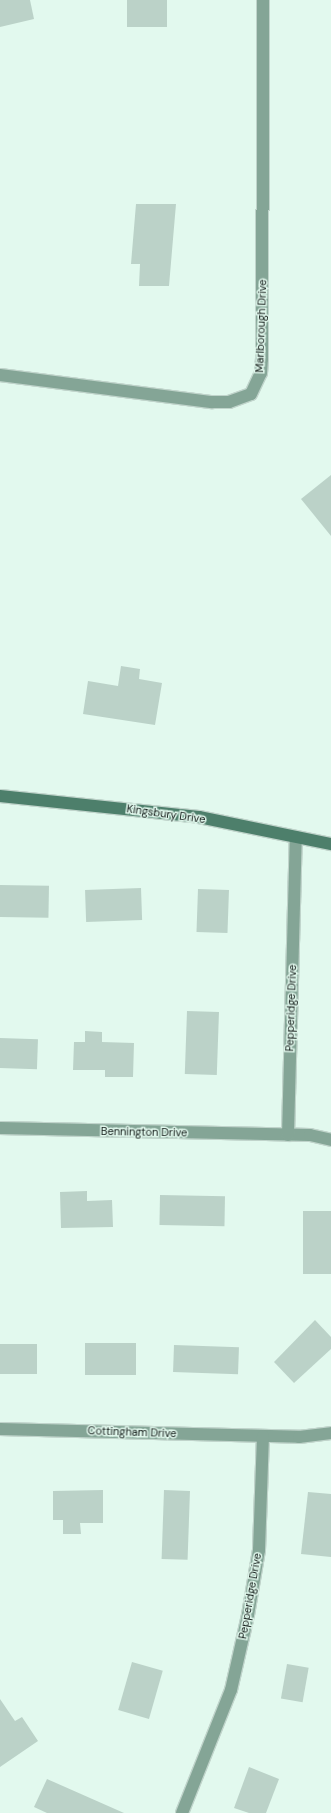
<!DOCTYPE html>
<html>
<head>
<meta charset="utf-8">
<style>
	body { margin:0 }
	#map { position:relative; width:331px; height:1813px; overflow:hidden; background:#e2f9ee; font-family:"DM Sans",sans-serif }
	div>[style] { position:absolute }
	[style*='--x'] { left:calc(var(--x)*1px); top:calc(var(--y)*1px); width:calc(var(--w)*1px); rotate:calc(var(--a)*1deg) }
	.building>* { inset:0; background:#bbd2c8; transform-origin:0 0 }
	.roads { filter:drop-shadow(1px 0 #c0d4cb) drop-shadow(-1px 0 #c0d4cb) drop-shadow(0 1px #c0d4cb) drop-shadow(0 -1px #c0d4cb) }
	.street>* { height:12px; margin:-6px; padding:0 6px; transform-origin:6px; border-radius:6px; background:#84a596 }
	.secondary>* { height:12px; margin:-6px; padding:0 6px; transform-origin:6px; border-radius:6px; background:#4d7f6b }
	span { translate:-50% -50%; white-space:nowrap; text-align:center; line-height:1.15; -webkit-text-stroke:3px #e2f9ee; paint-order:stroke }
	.street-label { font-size:11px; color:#0c1411 }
</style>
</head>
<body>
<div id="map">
	<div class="building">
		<div style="clip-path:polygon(0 0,30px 0,34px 19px,0 27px)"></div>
		<div style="left:127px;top:0;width:40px;height:27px"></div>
		<div style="clip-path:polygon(136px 204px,176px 204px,169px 286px,139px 286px,140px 264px,131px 264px)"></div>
		<div style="clip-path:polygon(331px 475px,331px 536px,301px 499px)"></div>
		<div style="clip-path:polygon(121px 666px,140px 669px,139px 679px,162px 683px,155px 725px,83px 714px,88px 681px,118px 686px)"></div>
		<div style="left:0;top:885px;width:49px;height:32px;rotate:1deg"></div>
		<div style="left:141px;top:888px;width:32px;height:56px;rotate:88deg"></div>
		<div style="left:198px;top:889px;width:31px;height:43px;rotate:2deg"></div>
		<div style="left:187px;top:1011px;width:32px;height:63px;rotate:2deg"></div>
		<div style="clip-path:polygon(85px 1031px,102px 1032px,102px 1042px,134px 1043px,133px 1077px,105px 1077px,105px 1070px,73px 1070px,74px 1042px,85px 1042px)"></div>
		<div style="left:0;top:1038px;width:38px;height:30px;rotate:2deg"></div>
		<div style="clip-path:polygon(87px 1191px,87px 1201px,112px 1200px,113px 1227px,61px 1228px,60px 1192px)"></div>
		<div style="left:160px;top:1195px;width:65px;height:30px;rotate:1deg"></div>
		<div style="left:331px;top:1211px;width:63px;height:28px;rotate:90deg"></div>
		<div style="clip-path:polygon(315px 1320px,331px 1337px,331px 1349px,294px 1383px,274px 1362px)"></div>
		<div style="left:85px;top:1343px;width:51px;height:32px"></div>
		<div style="left:0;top:1344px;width:37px;height:30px"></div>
		<div style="left:174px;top:1345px;width:65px;height:27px;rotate:2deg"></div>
		<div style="clip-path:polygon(103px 1490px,103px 1523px,80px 1523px,81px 1534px,63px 1534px,63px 1520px,53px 1520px,53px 1491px)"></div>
		<div style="left:164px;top:1490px;width:26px;height:69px;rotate:2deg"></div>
		<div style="clip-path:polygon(308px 1492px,331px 1494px,331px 1557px,301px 1554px)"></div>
		<div style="left:132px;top:1662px;width:32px;height:50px;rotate:16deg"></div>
		<div style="left:287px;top:1664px;width:22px;height:35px;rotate:10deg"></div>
		<div style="clip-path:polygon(0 1699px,15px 1721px,22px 1717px,38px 1741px,0 1767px)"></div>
		<div style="clip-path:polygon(249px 1767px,279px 1779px,266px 1813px,249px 1813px,234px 1808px)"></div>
		<div style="clip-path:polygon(47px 1779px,124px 1813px,47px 1813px,34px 1807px)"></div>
	</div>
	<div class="roads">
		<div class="street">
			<div style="--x:0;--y:375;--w:214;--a:7.3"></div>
			<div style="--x:212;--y:402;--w:17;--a:0"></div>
			<div style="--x:229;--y:402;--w:23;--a:-20"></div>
			<div style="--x:251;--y:394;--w:23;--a:-65"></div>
			<div style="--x:261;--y:373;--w:14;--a:-86"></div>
			<div style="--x:262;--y:359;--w:359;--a:-89.8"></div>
			<div style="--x:0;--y:1128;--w:310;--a:1.3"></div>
			<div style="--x:310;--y:1135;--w:22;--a:13"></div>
			<div style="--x:288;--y:1135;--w:298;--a:-88.5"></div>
			<div style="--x:0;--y:1429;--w:299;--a:1.5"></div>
			<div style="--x:299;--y:1437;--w:32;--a:-7"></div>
			<div style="--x:182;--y:1813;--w:132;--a:-68.3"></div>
			<div style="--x:231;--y:1690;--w:77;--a:-77.2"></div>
			<div style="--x:248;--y:1615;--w:66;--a:-80.4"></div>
			<div style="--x:259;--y:1550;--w:114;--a:-88"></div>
		</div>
		<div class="secondary">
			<div style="--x:0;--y:796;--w:200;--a:6"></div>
			<div style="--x:199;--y:817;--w:135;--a:11.6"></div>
		</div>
	</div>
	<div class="street-label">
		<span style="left:261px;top:326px;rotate:-88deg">Marlborough Drive</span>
		<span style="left:166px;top:814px;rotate:8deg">Kingsbury Drive</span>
		<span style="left:291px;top:1008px;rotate:-88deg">Pepperidge Drive</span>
		<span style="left:144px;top:1132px;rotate:1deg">Bennington Drive</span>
		<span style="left:132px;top:1432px;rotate:2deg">Cottingham Drive</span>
		<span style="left:250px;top:1596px;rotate:-80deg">Pepperidge Drive</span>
	</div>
</div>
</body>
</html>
